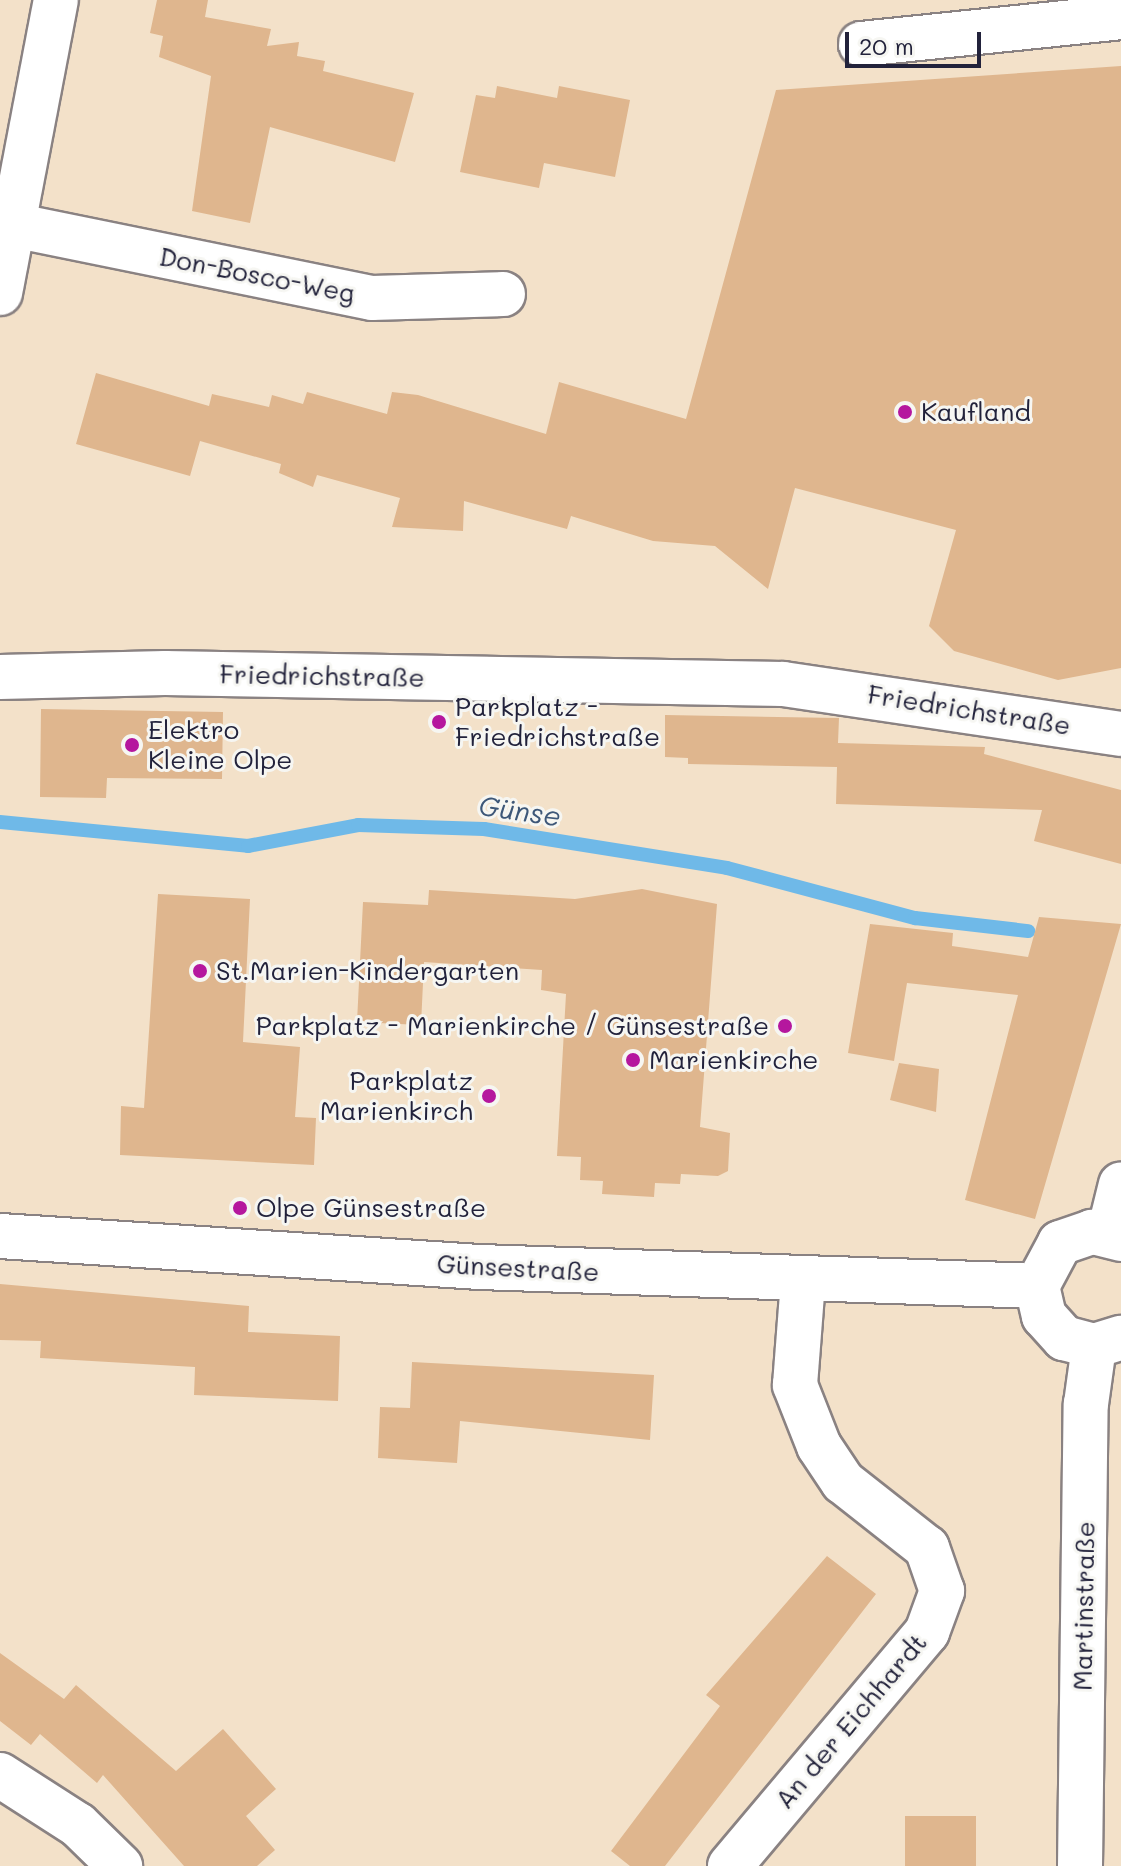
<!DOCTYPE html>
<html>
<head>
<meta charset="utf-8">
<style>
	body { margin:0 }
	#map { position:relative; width:1121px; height:1866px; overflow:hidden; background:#f3e1c9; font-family:Mali,sans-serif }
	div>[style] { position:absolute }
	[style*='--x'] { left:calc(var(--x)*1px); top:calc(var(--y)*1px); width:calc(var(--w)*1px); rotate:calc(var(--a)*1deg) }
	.stream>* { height:14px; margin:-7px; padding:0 7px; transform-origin:7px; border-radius:7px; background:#6fb9e8 }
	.building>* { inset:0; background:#dfb68e; transform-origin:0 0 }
	.roads { filter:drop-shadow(2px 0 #8a8282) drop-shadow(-2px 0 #8a8282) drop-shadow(0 2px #8a8282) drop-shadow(0 -2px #8a8282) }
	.minor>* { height:44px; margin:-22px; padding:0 22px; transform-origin:22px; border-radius:22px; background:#fff }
	.dots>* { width:22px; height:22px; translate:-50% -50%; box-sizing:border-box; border:4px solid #f6f6f2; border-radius:50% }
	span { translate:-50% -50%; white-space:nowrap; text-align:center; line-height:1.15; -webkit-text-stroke:6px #f6f6f2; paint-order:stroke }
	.street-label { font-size:26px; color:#22223b }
	.poi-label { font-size:26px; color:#22223b }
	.left { translate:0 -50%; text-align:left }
	.right { translate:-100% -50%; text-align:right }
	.water-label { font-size:28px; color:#3d5778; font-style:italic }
	.scale { position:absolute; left:845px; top:32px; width:136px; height:36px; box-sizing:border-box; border:4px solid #22223b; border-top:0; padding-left:10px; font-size:24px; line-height:28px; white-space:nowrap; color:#22223b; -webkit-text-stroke:6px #f6f6f2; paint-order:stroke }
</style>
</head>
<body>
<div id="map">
	<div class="stream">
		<div style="--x:0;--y:822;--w:249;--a:5.5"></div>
		<div style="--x:248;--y:846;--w:112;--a:-10.8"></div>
		<div style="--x:358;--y:825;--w:126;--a:1.8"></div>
		<div style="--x:484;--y:829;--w:246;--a:9.1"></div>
		<div style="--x:727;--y:868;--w:195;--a:14.9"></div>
		<div style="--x:915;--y:918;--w:114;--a:6.6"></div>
	</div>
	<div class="building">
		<div style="clip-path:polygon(157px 0,208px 0,205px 17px,271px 29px,267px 46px,299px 42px,297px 56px,325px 61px,323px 71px,414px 93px,395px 162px,270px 127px,250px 223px,192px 211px,211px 76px,159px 57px,163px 36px,150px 33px)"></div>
		<div style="clip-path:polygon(1121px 66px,1121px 668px,1058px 680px,954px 651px,929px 626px,956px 530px,795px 488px,768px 589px,715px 546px,653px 541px,571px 516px,567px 529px,464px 501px,463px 531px,392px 527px,400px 498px,317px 475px,313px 487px,279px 473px,281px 464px,200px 441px,190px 476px,76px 444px,96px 373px,209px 406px,212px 394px,269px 407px,272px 395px,303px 404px,307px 392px,387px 414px,392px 392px,418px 395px,546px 434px,559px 382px,686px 419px,776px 90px)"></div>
		<div style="clip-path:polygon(497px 86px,557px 98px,559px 86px,630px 100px,615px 177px,544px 163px,539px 188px,460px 172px,476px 95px,495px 98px)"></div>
		<div style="clip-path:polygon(41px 709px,223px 712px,222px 779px,107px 778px,106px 798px,40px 797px)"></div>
		<div style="clip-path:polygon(665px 715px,839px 718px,838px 743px,985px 747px,984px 754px,1121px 790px,1121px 864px,1034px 841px,1042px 810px,836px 804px,837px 767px,688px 764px,688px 758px,665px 757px)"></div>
		<div style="clip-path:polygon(642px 889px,717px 904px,700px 1127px,730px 1133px,728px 1171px,718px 1176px,681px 1174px,680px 1184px,655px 1183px,654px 1197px,602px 1194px,603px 1181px,580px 1180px,581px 1157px,557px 1156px,566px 994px,541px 990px,542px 970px,424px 962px,421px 1025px,357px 1022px,363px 902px,428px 905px,429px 890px,575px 899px)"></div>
		<div style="clip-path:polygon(158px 894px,250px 899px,243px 1042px,300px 1047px,295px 1117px,316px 1118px,314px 1165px,120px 1155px,121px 1106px,144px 1108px)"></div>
		<div style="clip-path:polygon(1039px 917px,1121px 924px,1035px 1219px,965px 1200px,1018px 995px,907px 983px,894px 1061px,848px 1053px,870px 924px,953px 933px,952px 946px,1028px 957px)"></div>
		<div style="clip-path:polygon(899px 1063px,939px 1069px,936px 1112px,890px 1100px)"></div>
		<div style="clip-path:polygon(0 1284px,249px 1306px,248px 1332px,340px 1336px,338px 1401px,194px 1395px,195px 1367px,40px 1358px,41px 1341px,0 1340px)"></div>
		<div style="clip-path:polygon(412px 1362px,654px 1375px,650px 1440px,460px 1421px,457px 1463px,378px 1458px,380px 1407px,410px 1408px)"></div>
		<div style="clip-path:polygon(827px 1556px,876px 1594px,665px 1866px,630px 1866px,611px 1851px,720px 1706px,706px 1695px)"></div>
		<div style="clip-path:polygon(0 1653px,64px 1699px,76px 1685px,176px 1771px,223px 1729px,276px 1789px,246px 1816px,275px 1850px,257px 1866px,184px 1866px,103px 1775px,97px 1783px,40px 1734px,31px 1745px,0 1721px)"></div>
		<div style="left:905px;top:1816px;width:71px;height:50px"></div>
	</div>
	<div class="roads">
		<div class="minor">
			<div style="--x:861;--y:44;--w:261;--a:-5.9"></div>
			<div style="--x:13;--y:225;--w:366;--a:11.5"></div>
			<div style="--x:372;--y:298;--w:131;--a:-1.7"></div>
			<div style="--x:0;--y:293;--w:298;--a:-79.2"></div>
			<div style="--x:0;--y:677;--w:165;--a:-1.4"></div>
			<div style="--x:165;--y:673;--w:618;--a:1.02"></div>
			<div style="--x:783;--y:684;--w:342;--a:8.4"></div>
			<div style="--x:1109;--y:1233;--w:50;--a:-76.2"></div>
			<div style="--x:0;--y:1236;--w:481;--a:3.7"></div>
			<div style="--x:480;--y:1267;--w:557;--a:1.95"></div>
			<div style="--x:1121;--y:1239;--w:30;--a:-166"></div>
			<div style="--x:1092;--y:1232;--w:34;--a:161"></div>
			<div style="--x:1060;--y:1243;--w:49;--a:118.1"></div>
			<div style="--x:1037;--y:1286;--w:31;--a:77"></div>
			<div style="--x:1044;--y:1316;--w:30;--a:48"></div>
			<div style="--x:1064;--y:1338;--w:31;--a:15"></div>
			<div style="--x:1094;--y:1346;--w:28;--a:-17"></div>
			<div style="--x:0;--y:1775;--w:93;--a:32.7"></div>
			<div style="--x:78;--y:1825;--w:59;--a:44.3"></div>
			<div style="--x:730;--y:1866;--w:306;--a:-49.9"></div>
			<div style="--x:927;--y:1632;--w:44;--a:-69.9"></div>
			<div style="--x:942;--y:1591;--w:46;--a:-109.2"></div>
			<div style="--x:927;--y:1548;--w:107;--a:-141.8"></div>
			<div style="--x:843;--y:1482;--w:43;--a:-123.7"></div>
			<div style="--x:819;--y:1446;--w:66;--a:-111.5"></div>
			<div style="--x:795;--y:1385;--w:103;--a:-85.6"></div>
			<div style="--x:1080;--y:1866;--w:462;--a:-89.3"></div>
			<div style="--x:1086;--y:1404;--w:59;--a:-82.1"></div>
		</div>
	</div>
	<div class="dots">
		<div style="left:905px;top:412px;background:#b5179e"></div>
		<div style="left:439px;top:722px;background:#b5179e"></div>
		<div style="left:132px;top:745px;background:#b5179e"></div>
		<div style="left:200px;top:971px;background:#b5179e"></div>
		<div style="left:785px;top:1026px;background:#b5179e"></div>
		<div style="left:633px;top:1060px;background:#b5179e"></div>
		<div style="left:489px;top:1096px;background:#b5179e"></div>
		<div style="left:240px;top:1208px;background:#b5179e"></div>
	</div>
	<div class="street-label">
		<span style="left:257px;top:275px;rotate:11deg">Don-Bosco-Weg</span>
		<span style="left:322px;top:676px;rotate:1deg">Friedrichstraße</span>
		<span style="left:969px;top:710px;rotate:9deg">Friedrichstraße</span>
		<span style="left:518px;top:1268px;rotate:3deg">Günsestraße</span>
		<span style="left:1084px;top:1606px;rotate:-89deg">Martinstraße</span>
		<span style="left:851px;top:1721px;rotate:-50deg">An der Eichhardt</span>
	</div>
	<div class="poi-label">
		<span class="left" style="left:921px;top:412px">Kaufland</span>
		<span class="left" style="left:455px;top:722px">Parkplatz -<br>Friedrichstraße</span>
		<span class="left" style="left:148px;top:745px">Elektro<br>Kleine Olpe</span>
		<span class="left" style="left:216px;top:971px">St.Marien-Kindergarten</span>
		<span class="right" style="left:769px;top:1026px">Parkplatz - Marienkirche / Günsestraße</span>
		<span class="left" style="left:649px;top:1060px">Marienkirche</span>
		<span class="right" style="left:473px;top:1096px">Parkplatz<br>Marienkirch</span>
		<span class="left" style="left:256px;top:1208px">Olpe Günsestraße</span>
	</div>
	<div class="water-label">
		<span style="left:520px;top:810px;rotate:8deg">Günse</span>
	</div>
	<div class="scale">20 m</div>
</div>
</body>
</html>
